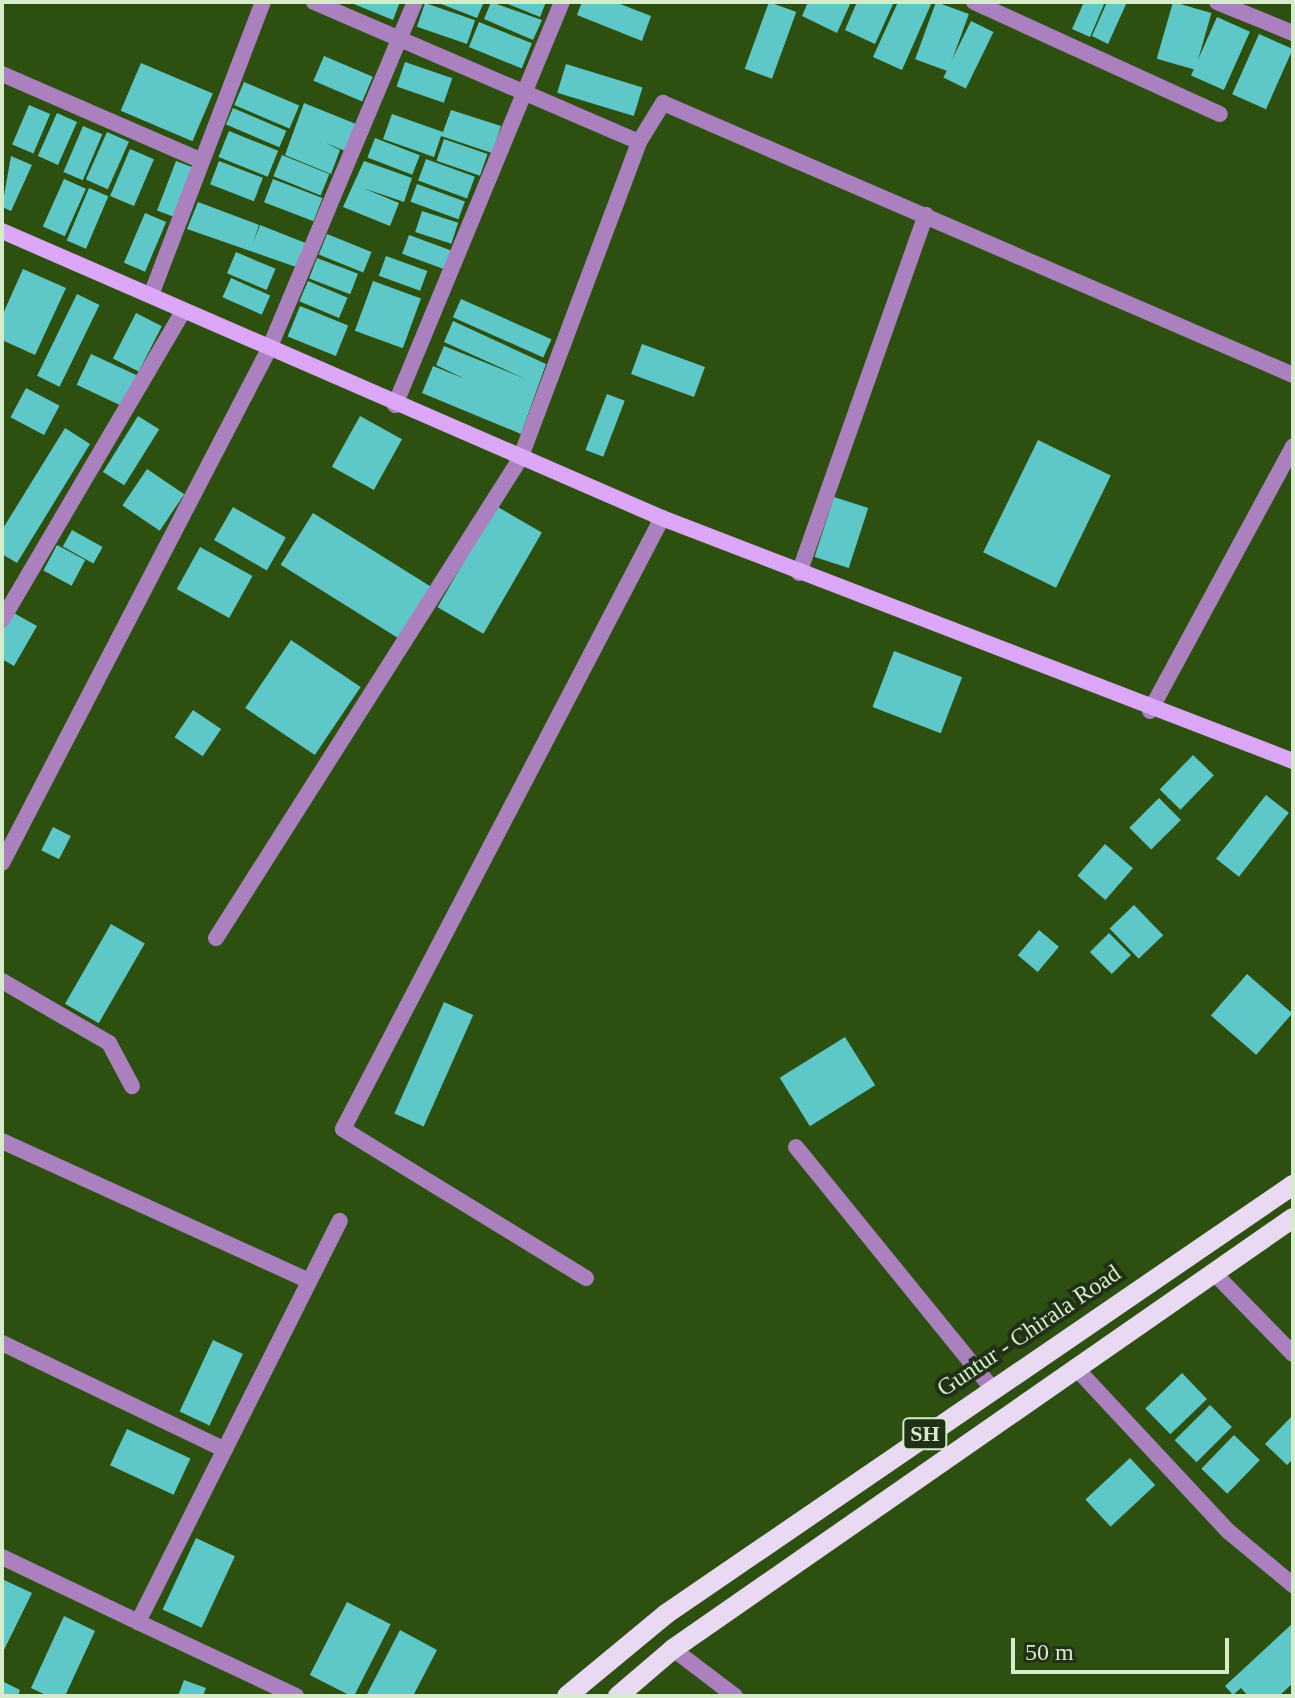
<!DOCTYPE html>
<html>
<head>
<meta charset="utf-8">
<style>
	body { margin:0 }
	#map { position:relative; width:1295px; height:1698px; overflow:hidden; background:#2d5011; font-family:"Times New Roman",serif }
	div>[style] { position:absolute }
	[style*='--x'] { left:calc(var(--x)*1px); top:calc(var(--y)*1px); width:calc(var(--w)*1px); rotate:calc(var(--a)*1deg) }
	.building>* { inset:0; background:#5dc8c7; transform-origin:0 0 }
	.street>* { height:16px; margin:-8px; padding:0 8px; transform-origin:8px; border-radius:8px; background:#aa80bf }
	.secondary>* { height:16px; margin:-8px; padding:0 8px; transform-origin:8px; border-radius:8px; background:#dca7f6 }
	.primary>* { height:20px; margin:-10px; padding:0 10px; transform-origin:10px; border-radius:10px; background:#ead9f2 }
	span { translate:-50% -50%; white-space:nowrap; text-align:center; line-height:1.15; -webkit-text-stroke:8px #213117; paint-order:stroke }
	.shield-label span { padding:2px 6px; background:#213117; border:2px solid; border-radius:6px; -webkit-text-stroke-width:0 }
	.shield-label { font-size:22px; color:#d5ebca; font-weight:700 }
	.street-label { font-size:24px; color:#d5ebca }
	.frame { position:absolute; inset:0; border:4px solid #d5ebca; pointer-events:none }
	.scale { position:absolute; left:1011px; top:1638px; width:218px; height:36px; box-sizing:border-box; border:4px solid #d5ebca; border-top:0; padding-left:10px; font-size:24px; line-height:28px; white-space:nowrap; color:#d5ebca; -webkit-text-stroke:6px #213117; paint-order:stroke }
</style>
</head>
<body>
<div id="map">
	<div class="building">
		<div style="clip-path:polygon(349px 2px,400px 2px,393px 20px)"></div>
		<div style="clip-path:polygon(436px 2px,484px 2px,477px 18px)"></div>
		<div style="clip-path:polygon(491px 2px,542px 20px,533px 40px,484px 19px)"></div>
		<div style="clip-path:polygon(503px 2px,546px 2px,540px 17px)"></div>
		<div style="clip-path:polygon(582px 2px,615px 2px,651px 16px,642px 41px,577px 15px)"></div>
		<div style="left:769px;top:2px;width:29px;height:71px;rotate:20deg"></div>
		<div style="clip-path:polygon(808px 2px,851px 2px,837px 33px,802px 16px)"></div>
		<div style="clip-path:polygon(857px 2px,894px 2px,875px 44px,845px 30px)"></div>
		<div style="clip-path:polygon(898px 2px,932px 2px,902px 70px,873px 57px)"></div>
		<div style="left:936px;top:2px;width:35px;height:61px;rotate:20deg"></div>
		<div style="clip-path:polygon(1084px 2px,1105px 2px,1090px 37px,1072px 29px)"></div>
		<div style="clip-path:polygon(1107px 2px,1127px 2px,1108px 44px,1092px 36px)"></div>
		<div style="left:1173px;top:2px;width:40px;height:59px;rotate:16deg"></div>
		<div style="left:425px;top:3px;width:53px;height:25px;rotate:19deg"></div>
		<div style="left:1217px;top:17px;width:36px;height:64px;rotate:24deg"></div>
		<div style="left:971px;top:21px;width:25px;height:63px;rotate:26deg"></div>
		<div style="left:479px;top:22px;width:57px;height:27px;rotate:22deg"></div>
		<div style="left:1259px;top:34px;width:37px;height:66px;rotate:24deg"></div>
		<div style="left:324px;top:56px;width:53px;height:27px;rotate:23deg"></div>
		<div style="left:405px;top:62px;width:50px;height:26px;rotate:19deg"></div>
		<div style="left:141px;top:63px;width:78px;height:52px;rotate:23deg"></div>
		<div style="left:566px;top:64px;width:80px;height:30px;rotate:17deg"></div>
		<div style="left:244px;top:82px;width:60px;height:25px;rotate:23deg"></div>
		<div style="clip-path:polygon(304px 103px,356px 124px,345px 151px,326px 143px,340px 150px,331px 174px,285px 155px)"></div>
		<div style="left:29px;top:105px;width:23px;height:43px;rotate:23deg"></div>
		<div style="left:233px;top:108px;width:58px;height:18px;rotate:23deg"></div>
		<div style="clip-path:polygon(451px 110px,501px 126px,492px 153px,441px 136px,434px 157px,383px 139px,392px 114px,443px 132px)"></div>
		<div style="left:57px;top:113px;width:22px;height:47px;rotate:24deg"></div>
		<div style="left:83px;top:126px;width:21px;height:50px;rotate:23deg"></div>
		<div style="left:229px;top:131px;width:53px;height:28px;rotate:22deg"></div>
		<div style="left:107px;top:132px;width:24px;height:52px;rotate:24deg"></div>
		<div style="left:375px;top:138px;width:48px;height:21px;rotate:21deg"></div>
		<div style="left:444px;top:139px;width:46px;height:23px;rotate:19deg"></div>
		<div style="left:130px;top:149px;width:26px;height:51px;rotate:23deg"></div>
		<div style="left:282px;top:155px;width:51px;height:23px;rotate:22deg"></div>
		<div style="clip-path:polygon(11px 156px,32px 165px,11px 211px,2px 207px)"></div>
		<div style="left:426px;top:159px;width:52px;height:23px;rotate:20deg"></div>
		<div style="left:176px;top:161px;width:17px;height:53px;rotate:21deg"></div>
		<div style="left:219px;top:161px;width:47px;height:25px;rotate:21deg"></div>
		<div style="clip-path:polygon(364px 161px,412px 178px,404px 202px,363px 188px,399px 203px,390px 226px,343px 207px)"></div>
		<div style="left:64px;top:179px;width:24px;height:52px;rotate:24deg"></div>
		<div style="left:273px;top:179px;width:53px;height:25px;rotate:21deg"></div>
		<div style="left:417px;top:184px;width:51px;height:19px;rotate:20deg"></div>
		<div style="left:89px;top:188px;width:21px;height:57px;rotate:23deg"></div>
		<div style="clip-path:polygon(198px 202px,259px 225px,253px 243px,260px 225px,308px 244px,299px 268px,187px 229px)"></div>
		<div style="left:422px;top:211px;width:38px;height:22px;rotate:18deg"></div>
		<div style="left:145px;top:213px;width:23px;height:54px;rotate:23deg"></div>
		<div style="left:327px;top:234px;width:48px;height:22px;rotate:22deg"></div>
		<div style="left:409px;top:235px;width:45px;height:20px;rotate:20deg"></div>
		<div style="left:236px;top:252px;width:43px;height:23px;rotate:23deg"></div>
		<div style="left:386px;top:256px;width:44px;height:21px;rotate:20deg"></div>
		<div style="left:317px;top:258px;width:44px;height:22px;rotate:21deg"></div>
		<div style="clip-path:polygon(23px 269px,66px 288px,35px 355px,2px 340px,2px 316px)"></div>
		<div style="left:231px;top:278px;width:43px;height:21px;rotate:24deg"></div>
		<div style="left:308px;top:281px;width:43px;height:22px;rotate:23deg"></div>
		<div style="left:373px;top:281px;width:51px;height:53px;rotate:20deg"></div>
		<div style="left:77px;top:294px;width:25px;height:91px;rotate:26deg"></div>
		<div style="left:461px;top:299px;width:99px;height:20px;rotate:24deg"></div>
		<div style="left:300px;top:306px;width:52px;height:33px;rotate:22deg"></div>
		<div style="left:136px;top:313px;width:29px;height:51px;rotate:27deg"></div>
		<div style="clip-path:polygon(453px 321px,546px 364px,521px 434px,422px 393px,433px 366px,465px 379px,436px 365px,444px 346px,526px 379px,444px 342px)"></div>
		<div style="left:642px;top:344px;width:67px;height:32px;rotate:20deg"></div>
		<div style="left:91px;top:354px;width:54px;height:34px;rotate:25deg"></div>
		<div style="left:26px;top:388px;width:38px;height:33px;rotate:28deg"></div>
		<div style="left:607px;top:394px;width:19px;height:60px;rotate:21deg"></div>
		<div style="left:138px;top:416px;width:25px;height:66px;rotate:32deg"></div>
		<div style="left:360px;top:416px;width:48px;height:58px;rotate:29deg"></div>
		<div style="clip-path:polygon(65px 428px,90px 444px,17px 563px,2px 554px,2px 530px)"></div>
		<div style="left:1038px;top:440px;width:81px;height:125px;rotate:26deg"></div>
		<div style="left:147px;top:469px;width:45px;height:44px;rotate:34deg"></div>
		<div style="left:834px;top:497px;width:36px;height:63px;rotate:18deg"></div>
		<div style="left:496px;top:506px;width:53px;height:117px;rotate:30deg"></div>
		<div style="left:233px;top:507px;width:61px;height:38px;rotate:30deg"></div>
		<div style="left:313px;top:513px;width:142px;height:61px;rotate:32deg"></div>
		<div style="left:72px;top:530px;width:35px;height:19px;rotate:29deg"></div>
		<div style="left:57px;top:545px;width:32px;height:29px;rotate:28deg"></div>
		<div style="left:200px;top:547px;width:60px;height:48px;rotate:29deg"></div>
		<div style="clip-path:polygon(12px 612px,37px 626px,14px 666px,2px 659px,2px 630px)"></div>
		<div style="left:291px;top:640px;width:84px;height:82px;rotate:34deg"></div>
		<div style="left:894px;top:651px;width:73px;height:60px;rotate:21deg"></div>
		<div style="left:193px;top:710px;width:34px;height:33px;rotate:34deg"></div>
		<div style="left:1193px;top:755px;width:29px;height:48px;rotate:44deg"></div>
		<div style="left:1266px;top:795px;width:29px;height:81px;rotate:38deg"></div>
		<div style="left:1159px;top:798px;width:31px;height:42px;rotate:45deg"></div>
		<div style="left:53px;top:827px;width:20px;height:26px;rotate:27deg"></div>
		<div style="left:1105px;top:844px;width:37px;height:42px;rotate:41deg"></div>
		<div style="left:1134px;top:905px;width:42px;height:34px;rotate:46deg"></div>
		<div style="left:111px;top:924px;width:39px;height:92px;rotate:30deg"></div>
		<div style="left:1039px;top:930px;width:26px;height:33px;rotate:40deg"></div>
		<div style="left:1109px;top:933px;width:31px;height:27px;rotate:45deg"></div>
		<div style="left:1247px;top:974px;width:60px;height:55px;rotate:41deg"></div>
		<div style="left:444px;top:1002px;width:32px;height:122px;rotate:24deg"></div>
		<div style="left:845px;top:1037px;width:57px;height:77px;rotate:58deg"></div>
		<div style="left:213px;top:1340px;width:33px;height:79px;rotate:25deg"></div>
		<div style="left:1182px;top:1373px;width:36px;height:51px;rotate:46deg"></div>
		<div style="left:1210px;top:1405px;width:31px;height:50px;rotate:45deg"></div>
		<div style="clip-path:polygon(1293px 1415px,1293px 1459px,1287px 1465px,1265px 1444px)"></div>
		<div style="left:127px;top:1429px;width:70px;height:40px;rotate:25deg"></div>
		<div style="left:1234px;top:1435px;width:36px;height:47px;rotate:44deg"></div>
		<div style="left:1130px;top:1458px;width:37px;height:61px;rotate:47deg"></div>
		<div style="left:196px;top:1538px;width:43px;height:79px;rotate:25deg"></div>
		<div style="clip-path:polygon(2px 1579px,32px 1593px,2px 1654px)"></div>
		<div style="left:347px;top:1602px;width:49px;height:82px;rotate:27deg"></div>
		<div style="clip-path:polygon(64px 1616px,95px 1631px,65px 1696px,48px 1696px,31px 1688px)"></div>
		<div style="clip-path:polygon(1293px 1623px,1293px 1683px,1279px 1696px,1248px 1696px,1241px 1688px,1233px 1695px,1225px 1686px)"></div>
		<div style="clip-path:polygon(400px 1630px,437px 1650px,413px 1696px,366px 1696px)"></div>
		<div style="clip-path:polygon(184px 1680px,206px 1688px,203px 1696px,178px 1696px)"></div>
		<div style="clip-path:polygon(2px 1681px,20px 1690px,18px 1696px,2px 1696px)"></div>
	</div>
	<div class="street">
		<div style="--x:974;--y:2;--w:270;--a:24.5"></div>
		<div style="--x:1217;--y:2;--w:82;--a:22.2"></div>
		<div style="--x:2;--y:74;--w:218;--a:23.5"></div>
		<div style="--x:639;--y:142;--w:46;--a:-58.4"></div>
		<div style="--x:663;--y:103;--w:686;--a:23.35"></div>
		<div style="--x:151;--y:295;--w:314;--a:-69.1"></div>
		<div style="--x:395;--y:405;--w:436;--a:-67.5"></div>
		<div style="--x:799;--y:573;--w:380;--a:-70.5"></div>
		<div style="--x:2;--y:620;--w:359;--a:-59.6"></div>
		<div style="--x:1150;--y:711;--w:301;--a:-61.6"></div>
		<div style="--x:2;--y:863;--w:579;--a:-62.55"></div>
		<div style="--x:269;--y:349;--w:376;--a:-67.2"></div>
		<div style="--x:216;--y:938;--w:567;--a:-57.6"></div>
		<div style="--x:520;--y:459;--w:339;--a:-69.4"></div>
		<div style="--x:639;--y:142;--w:354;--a:-156.7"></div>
		<div style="--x:2;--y:981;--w:124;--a:30.1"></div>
		<div style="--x:109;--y:1043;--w:49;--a:61.9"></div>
		<div style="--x:2;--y:1141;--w:337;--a:24.5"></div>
		<div style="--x:796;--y:1147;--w:311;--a:50.9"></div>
		<div style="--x:1214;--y:1273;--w:113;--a:45.7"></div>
		<div style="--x:586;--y:1278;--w:285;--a:-148.5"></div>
		<div style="--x:343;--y:1129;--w:689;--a:-62.43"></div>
		<div style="--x:2;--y:1343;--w:247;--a:25.6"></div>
		<div style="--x:1075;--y:1367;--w:224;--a:47"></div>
		<div style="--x:1228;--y:1531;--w:85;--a:39.7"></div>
		<div style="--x:2;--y:1557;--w:151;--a:25.5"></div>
		<div style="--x:673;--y:1649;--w:78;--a:37.2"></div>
		<div style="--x:296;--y:1696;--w:174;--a:-154.9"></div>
		<div style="--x:138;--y:1622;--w:449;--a:-63.3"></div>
	</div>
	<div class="secondary">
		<div style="--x:2;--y:231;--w:720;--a:23.5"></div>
		<div style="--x:662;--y:518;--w:676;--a:21.06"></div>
	</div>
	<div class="primary">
		<div style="--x:567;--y:1696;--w:129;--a:-39.6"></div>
		<div style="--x:666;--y:1614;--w:760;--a:-34.38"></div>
		<div style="--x:618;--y:1696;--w:72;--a:-40.5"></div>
		<div style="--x:673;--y:1649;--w:755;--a:-34.81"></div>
	</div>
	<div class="shield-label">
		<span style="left:925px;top:1434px">SH</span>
	</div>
	<div class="street-label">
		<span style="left:1029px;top:1331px;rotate:-34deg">Guntur - Chirala Road</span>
	</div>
	<div class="frame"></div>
	<div class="scale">50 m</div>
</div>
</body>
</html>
